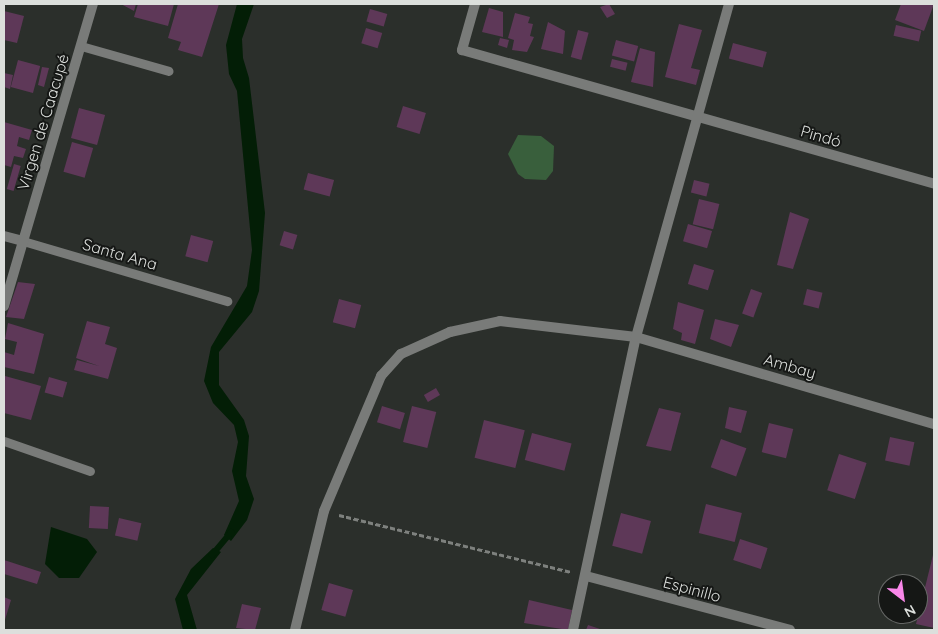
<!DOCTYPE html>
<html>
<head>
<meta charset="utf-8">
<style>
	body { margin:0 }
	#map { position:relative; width:938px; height:634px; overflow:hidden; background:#2b2f2b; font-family:Quicksand,sans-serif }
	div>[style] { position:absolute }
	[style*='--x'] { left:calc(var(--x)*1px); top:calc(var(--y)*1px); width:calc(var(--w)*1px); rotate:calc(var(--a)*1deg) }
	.green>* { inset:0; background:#395f3c }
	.water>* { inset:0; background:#031e06 }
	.stream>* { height:6px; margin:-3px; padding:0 3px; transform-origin:3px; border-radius:3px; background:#031e06 }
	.building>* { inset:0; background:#5e3858; transform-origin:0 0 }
	.path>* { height:3px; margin-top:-1.5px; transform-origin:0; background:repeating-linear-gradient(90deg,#7e817e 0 5px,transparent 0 7.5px) }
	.lane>* { height:9px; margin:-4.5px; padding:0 4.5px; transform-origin:4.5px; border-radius:4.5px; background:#797b79 }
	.street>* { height:10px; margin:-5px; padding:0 5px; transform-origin:5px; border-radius:5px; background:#797b79 }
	span { translate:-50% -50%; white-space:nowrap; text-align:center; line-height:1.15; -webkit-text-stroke:4px #151715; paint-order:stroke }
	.street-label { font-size:16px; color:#dcdfdc }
	.frame { position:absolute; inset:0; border:5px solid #dcdfdc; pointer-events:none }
	.north { position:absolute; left:878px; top:574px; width:50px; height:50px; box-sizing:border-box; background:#151715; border:1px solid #656765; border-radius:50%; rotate:150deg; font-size:14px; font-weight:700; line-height:20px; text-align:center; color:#dcdfdc }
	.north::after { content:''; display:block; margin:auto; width:18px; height:22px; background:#f987e9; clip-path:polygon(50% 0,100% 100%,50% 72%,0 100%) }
</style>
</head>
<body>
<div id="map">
	<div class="green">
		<div style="clip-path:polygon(518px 135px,541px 136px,554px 146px,553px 171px,546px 180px,525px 179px,518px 174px,508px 154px)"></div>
	</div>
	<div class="water">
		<div style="clip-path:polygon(237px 4px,254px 4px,242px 39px,243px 58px,249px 78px,265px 213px,259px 291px,252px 312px,219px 352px,219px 385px,244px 420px,249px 436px,246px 476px,254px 499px,247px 520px,231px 541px,224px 535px,239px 501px,232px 471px,238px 442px,234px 425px,213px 403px,204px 381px,211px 347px,247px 286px,252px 250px,237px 91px,229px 74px,226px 45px)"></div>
		<div style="clip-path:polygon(51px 527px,87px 539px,97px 552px,79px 578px,59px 578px,45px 564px)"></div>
		<div style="clip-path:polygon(213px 548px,221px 552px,187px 595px,197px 630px,183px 630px,175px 599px,191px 569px)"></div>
	</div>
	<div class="stream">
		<div style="--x:212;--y:555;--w:30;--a:-50"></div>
	</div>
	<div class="building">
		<div style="clip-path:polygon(121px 4px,136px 4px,134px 11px)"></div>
		<div style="clip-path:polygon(138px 4px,174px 4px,168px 26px,134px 17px)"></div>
		<div style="clip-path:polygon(178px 4px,219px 4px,202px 57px,178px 50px,181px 42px,168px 38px)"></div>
		<div style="clip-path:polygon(609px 4px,615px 14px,607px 18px,600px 7px)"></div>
		<div style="clip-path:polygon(901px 4px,934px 4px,924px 31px,895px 20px)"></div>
		<div style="clip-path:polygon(489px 8px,503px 12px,503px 37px,482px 32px)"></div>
		<div style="left:370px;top:9px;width:18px;height:13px;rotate:16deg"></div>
		<div style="clip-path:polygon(4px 11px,24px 16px,17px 43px,4px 40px)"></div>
		<div style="clip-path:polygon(515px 13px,530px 17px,528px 23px,533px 24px,530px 36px,534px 37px,527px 52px,512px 50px,514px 40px,508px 38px)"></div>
		<div style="clip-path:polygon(548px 22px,565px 31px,563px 54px,541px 49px)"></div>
		<div style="clip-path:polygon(679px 24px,702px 30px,691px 68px,700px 70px,696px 85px,665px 77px)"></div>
		<div style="left:896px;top:25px;width:26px;height:11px;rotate:13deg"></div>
		<div style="left:366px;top:28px;width:17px;height:16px;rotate:17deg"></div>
		<div style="left:578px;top:30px;width:11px;height:28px;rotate:15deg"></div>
		<div style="clip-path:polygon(500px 38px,509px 40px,507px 48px,498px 45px)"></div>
		<div style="left:616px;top:40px;width:23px;height:16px;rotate:15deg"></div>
		<div style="left:733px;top:43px;width:35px;height:16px;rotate:15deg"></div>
		<div style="clip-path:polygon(640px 48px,655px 52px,653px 87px,631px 82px)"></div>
		<div style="left:612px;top:59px;width:16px;height:8px;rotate:14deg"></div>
		<div style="left:18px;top:60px;width:23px;height:28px;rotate:15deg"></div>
		<div style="clip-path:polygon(42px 67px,49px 68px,44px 87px,38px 85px)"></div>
		<div style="clip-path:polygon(4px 73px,13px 75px,10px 89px,4px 87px)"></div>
		<div style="left:403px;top:106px;width:24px;height:22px;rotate:17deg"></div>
		<div style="left:79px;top:108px;width:27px;height:31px;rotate:15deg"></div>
		<div style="clip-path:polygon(4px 122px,32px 130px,29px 140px,19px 137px,17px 146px,26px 149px,23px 158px,14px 156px,11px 167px,4px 165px)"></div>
		<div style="left:72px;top:142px;width:22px;height:31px;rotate:16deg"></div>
		<div style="left:14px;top:164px;width:7px;height:26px;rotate:16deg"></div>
		<div style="left:308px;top:173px;width:27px;height:17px;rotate:15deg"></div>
		<div style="left:694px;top:180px;width:16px;height:13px;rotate:14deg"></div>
		<div style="left:699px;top:199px;width:21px;height:26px;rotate:14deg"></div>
		<div style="clip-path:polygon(790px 212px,809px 219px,793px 269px,777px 265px)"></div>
		<div style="left:688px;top:224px;width:25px;height:18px;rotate:16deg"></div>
		<div style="left:284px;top:231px;width:14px;height:15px;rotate:17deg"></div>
		<div style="left:191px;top:235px;width:23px;height:22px;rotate:15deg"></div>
		<div style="left:694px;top:264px;width:21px;height:21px;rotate:17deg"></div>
		<div style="clip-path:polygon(18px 282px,35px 284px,24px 319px,6px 317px)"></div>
		<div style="left:751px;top:289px;width:12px;height:26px;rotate:20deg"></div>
		<div style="left:807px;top:289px;width:16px;height:16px;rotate:14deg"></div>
		<div style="left:339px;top:299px;width:23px;height:24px;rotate:15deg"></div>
		<div style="clip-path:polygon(678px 302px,704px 310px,695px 344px,681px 340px,682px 333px,673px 329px)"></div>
		<div style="clip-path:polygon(715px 319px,739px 325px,731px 347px,710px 339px)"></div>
		<div style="clip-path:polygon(87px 321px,110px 327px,105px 344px,117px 348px,108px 379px,74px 370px,77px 360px,99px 366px,76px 358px)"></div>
		<div style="clip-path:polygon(8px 323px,44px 334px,34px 374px,4px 367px,4px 352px,14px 355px,17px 342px,5px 339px)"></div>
		<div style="clip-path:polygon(5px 376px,41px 386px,31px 420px,4px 413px)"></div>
		<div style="left:49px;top:377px;width:19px;height:16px;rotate:16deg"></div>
		<div style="left:436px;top:388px;width:8px;height:14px;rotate:60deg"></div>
		<div style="left:382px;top:406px;width:24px;height:17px;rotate:17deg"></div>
		<div style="left:412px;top:406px;width:25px;height:37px;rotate:14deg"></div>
		<div style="clip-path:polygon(729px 407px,747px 411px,741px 433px,725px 428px)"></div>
		<div style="clip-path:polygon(659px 408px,681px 413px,671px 451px,646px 446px)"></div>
		<div style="left:484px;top:420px;width:42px;height:39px;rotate:14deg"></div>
		<div style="left:769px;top:423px;width:25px;height:30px;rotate:14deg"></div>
		<div style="left:532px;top:433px;width:41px;height:28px;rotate:15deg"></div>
		<div style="left:890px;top:437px;width:25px;height:24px;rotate:12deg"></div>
		<div style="left:721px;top:439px;width:27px;height:30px;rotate:20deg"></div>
		<div style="left:839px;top:454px;width:29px;height:38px;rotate:18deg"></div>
		<div style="left:706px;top:504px;width:37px;height:30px;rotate:14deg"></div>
		<div style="left:90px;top:506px;width:19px;height:22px;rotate:3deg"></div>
		<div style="left:621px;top:513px;width:31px;height:34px;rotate:15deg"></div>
		<div style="left:119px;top:518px;width:23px;height:18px;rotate:13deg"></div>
		<div style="left:740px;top:539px;width:29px;height:22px;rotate:18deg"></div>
		<div style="clip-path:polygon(934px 551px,934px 628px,916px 624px)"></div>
		<div style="clip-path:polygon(4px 560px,41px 572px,37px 584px,4px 574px)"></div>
		<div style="left:329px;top:583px;width:25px;height:28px;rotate:16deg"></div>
		<div style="clip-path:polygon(4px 597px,11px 600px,4px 623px)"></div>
		<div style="clip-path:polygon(529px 600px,572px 610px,568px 630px,524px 623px)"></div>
		<div style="clip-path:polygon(242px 604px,261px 608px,255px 630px,236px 628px)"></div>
		<div style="clip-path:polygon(588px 625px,603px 630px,586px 630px)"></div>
	</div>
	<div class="path">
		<div style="--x:339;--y:515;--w:239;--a:13.8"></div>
	</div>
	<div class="lane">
		<div style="--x:81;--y:46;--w:91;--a:15.9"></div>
		<div style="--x:23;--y:241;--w:213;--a:16.4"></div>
		<div style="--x:4;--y:441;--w:91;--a:19.2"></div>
	</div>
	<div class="street">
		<div style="--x:475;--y:4;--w:48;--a:105.8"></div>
		<div style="--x:462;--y:50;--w:491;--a:15.8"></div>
		<div style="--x:4;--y:236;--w:20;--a:15"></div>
		<div style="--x:4;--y:306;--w:315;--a:-73.6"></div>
		<div style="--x:586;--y:576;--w:211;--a:14.8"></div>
		<div style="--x:295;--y:630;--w:122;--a:-76.3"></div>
		<div style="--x:324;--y:511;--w:147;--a:-67.1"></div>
		<div style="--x:381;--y:376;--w:30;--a:-48"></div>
		<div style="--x:401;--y:354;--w:54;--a:-24.2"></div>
		<div style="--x:450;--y:332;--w:51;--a:-12.4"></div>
		<div style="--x:500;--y:321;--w:137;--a:6.7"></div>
		<div style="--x:636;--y:337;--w:310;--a:16.3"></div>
		<div style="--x:573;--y:630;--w:300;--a:-77.9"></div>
		<div style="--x:636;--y:337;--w:346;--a:-74.4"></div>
	</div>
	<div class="street-label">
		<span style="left:43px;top:122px;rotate:-73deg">Virgen de Caacupé</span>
		<span style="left:821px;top:136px;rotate:16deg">Pindó</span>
		<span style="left:120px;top:254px;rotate:16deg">Santa Ana</span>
		<span style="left:790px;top:366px;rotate:16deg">Ambay</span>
		<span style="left:692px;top:589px;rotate:15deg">Espinillo</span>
	</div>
	<div class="frame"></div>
	<div class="north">N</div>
</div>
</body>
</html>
